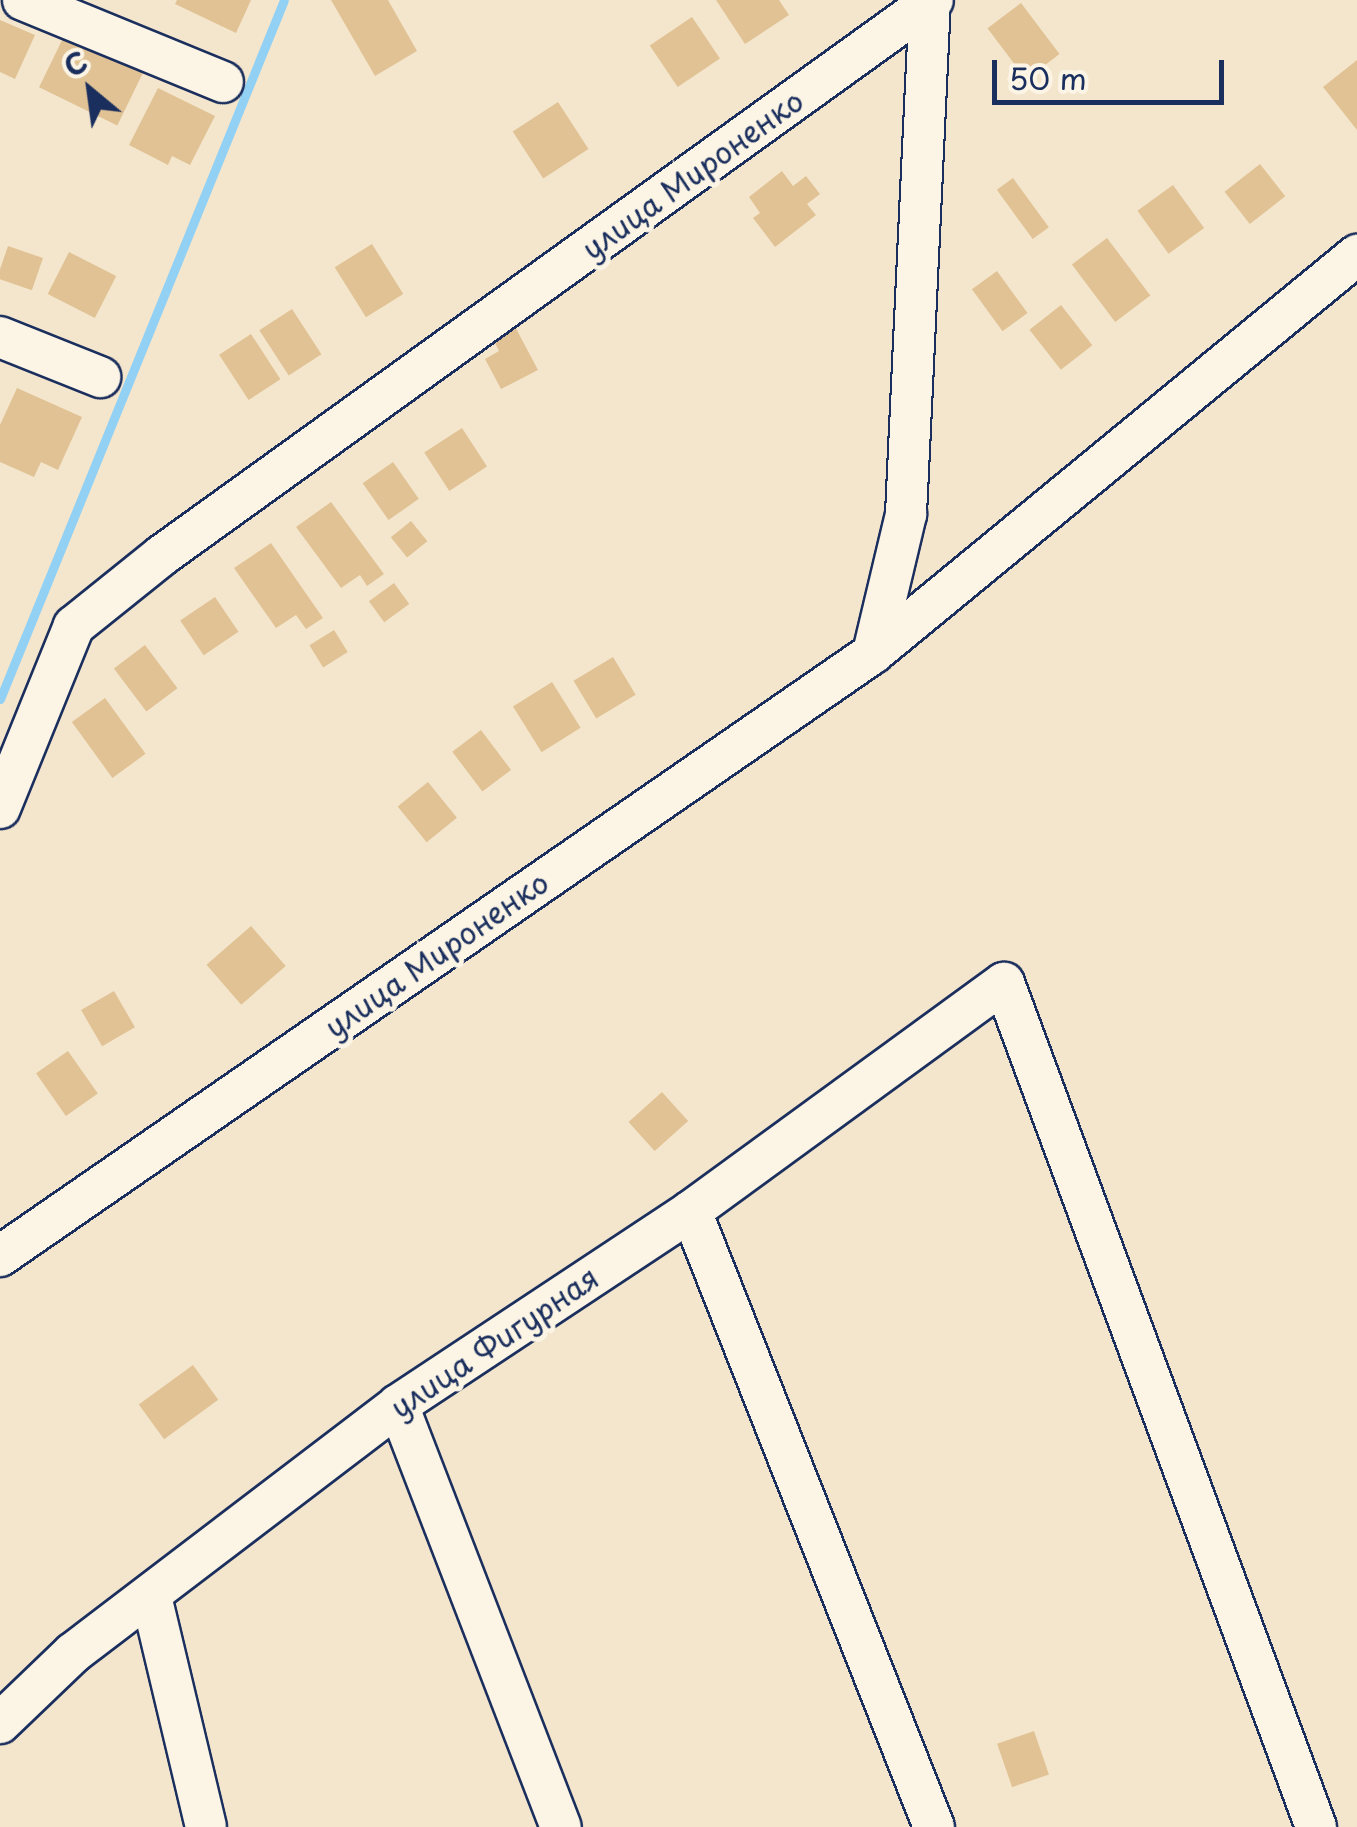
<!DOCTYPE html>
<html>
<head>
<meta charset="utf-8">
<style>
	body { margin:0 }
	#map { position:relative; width:1357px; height:1827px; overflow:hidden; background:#f4e6cd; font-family:"Playpen Sans",sans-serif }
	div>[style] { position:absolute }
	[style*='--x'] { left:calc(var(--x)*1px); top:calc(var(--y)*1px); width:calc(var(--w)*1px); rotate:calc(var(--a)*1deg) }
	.stream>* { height:9px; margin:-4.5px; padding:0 4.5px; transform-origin:4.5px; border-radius:4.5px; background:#93d1f4 }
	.building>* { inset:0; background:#e1c294; transform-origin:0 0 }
	.roads { filter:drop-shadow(2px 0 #1b2f5e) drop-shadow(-2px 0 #1b2f5e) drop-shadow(0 2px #1b2f5e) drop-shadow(0 -2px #1b2f5e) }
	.minor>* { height:40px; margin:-20px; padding:0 20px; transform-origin:20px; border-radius:20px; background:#fcf5e5 }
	span { translate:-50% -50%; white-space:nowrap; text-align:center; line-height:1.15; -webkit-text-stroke:10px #fcf5e5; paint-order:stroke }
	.street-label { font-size:30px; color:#1b2f5e }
	.north { position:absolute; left:40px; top:40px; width:100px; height:100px; -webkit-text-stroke:8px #fcf5e5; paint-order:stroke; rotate:331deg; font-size:28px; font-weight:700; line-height:40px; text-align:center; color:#1b2f5e }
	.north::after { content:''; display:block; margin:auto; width:35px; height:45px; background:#1b2f5e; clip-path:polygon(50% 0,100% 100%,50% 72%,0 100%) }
	.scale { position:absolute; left:992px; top:60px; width:232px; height:45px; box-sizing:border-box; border:5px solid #1b2f5e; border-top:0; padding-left:12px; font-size:30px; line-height:35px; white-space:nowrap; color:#1b2f5e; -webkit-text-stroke:8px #fcf5e5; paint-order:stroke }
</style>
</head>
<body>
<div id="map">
	<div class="stream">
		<div style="--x:0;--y:699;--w:754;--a:-67.89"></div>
	</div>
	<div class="building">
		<div style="clip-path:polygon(177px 0,251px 0,236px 33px,175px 4px)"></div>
		<div style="clip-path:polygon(331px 0,388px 0,417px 51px,375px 76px)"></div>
		<div style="clip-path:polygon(716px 0,779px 0,789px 15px,745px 44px)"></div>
		<div style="left:1021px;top:3px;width:64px;height:42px;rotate:53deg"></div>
		<div style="left:692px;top:17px;width:50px;height:51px;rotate:56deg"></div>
		<div style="clip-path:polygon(0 20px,35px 35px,15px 79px,0 72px)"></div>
		<div style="left:68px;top:28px;width:87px;height:66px;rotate:26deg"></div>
		<div style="clip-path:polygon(1357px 60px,1357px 130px,1323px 87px)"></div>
		<div style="clip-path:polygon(158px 88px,215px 116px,190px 165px,172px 156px,168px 165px,129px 145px)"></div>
		<div style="left:558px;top:102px;width:56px;height:54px;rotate:57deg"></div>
		<div style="left:1260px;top:164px;width:41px;height:45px;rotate:52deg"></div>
		<div style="clip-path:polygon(782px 171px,793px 186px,806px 176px,820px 194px,807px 204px,816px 215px,775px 247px,753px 218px,760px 213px,749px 197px)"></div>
		<div style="left:1013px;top:178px;width:61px;height:20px;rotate:54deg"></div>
		<div style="left:1173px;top:185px;width:53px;height:44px;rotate:54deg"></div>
		<div style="left:1107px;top:238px;width:72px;height:44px;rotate:53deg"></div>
		<div style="left:372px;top:244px;width:59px;height:44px;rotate:58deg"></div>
		<div style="left:8px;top:246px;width:37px;height:34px;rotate:19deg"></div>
		<div style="left:69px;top:252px;width:53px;height:47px;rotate:27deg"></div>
		<div style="left:997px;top:271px;width:52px;height:31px;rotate:54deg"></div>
		<div style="left:1061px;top:305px;width:51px;height:40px;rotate:52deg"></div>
		<div style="left:292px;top:309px;width:54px;height:39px;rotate:57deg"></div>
		<div style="clip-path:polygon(511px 319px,538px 370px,501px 389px,485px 359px,499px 351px,489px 331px)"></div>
		<div style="left:251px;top:334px;width:54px;height:38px;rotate:57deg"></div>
		<div style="clip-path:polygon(17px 388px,82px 417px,58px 470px,41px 462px,34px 477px,0 462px,0 425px)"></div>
		<div style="left:462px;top:428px;width:46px;height:45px;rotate:57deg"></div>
		<div style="left:393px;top:462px;width:45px;height:37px;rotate:55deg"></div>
		<div style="clip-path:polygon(331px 502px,384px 574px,367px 586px,360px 575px,341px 588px,296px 527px)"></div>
		<div style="left:411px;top:521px;width:26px;height:26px;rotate:51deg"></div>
		<div style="clip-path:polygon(271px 543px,323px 618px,306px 629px,296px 615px,276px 628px,234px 568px)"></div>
		<div style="left:394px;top:583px;width:26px;height:31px;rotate:54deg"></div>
		<div style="left:215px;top:597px;width:42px;height:42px;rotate:56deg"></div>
		<div style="left:334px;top:630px;width:26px;height:29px;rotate:58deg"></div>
		<div style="left:145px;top:645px;width:54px;height:39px;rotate:53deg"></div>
		<div style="left:613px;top:657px;width:44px;height:46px;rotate:59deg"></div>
		<div style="left:552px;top:682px;width:54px;height:46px;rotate:58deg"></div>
		<div style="left:105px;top:698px;width:69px;height:41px;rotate:54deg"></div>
		<div style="left:481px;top:730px;width:50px;height:36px;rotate:53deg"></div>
		<div style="left:428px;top:782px;width:46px;height:39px;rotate:51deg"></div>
		<div style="left:251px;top:926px;width:53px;height:59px;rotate:49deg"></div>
		<div style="left:114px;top:991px;width:42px;height:38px;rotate:60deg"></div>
		<div style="left:68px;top:1051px;width:52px;height:39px;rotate:55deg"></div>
		<div style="left:662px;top:1092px;width:39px;height:45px;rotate:48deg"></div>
		<div style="left:193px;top:1365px;width:43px;height:67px;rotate:54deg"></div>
		<div style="left:1034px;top:1731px;width:46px;height:39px;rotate:71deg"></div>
	</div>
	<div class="roads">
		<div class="minor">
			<div style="--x:23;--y:0;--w:216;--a:22.3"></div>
			<div style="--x:0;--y:337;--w:108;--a:21.8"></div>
			<div style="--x:873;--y:653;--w:143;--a:-76.6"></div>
			<div style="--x:906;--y:514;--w:515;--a:-87.33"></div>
			<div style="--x:0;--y:808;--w:196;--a:-67.9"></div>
			<div style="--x:74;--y:626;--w:112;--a:-38.8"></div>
			<div style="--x:161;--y:556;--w:951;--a:-35.76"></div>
			<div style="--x:691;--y:1211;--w:662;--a:68.47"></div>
			<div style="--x:0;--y:1256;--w:1061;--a:-34.63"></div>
			<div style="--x:873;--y:653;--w:627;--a:-39.43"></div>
			<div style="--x:398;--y:1405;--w:452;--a:68.9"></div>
			<div style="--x:151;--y:1596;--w:237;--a:76.6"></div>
			<div style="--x:0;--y:1723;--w:101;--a:-43.8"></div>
			<div style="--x:73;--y:1653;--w:409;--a:-37.3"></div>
			<div style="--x:398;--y:1405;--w:351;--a:-33.5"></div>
			<div style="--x:691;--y:1211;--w:387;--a:-36.1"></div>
			<div style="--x:1004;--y:983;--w:900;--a:69.71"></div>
		</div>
	</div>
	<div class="street-label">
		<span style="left:692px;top:174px;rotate:-36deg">улица Мироненко</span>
		<span style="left:436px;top:954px;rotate:-35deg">улица Мироненко</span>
		<span style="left:494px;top:1342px;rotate:-34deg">улица Фигурная</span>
	</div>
	<div class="north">С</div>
	<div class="scale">50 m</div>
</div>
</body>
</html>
